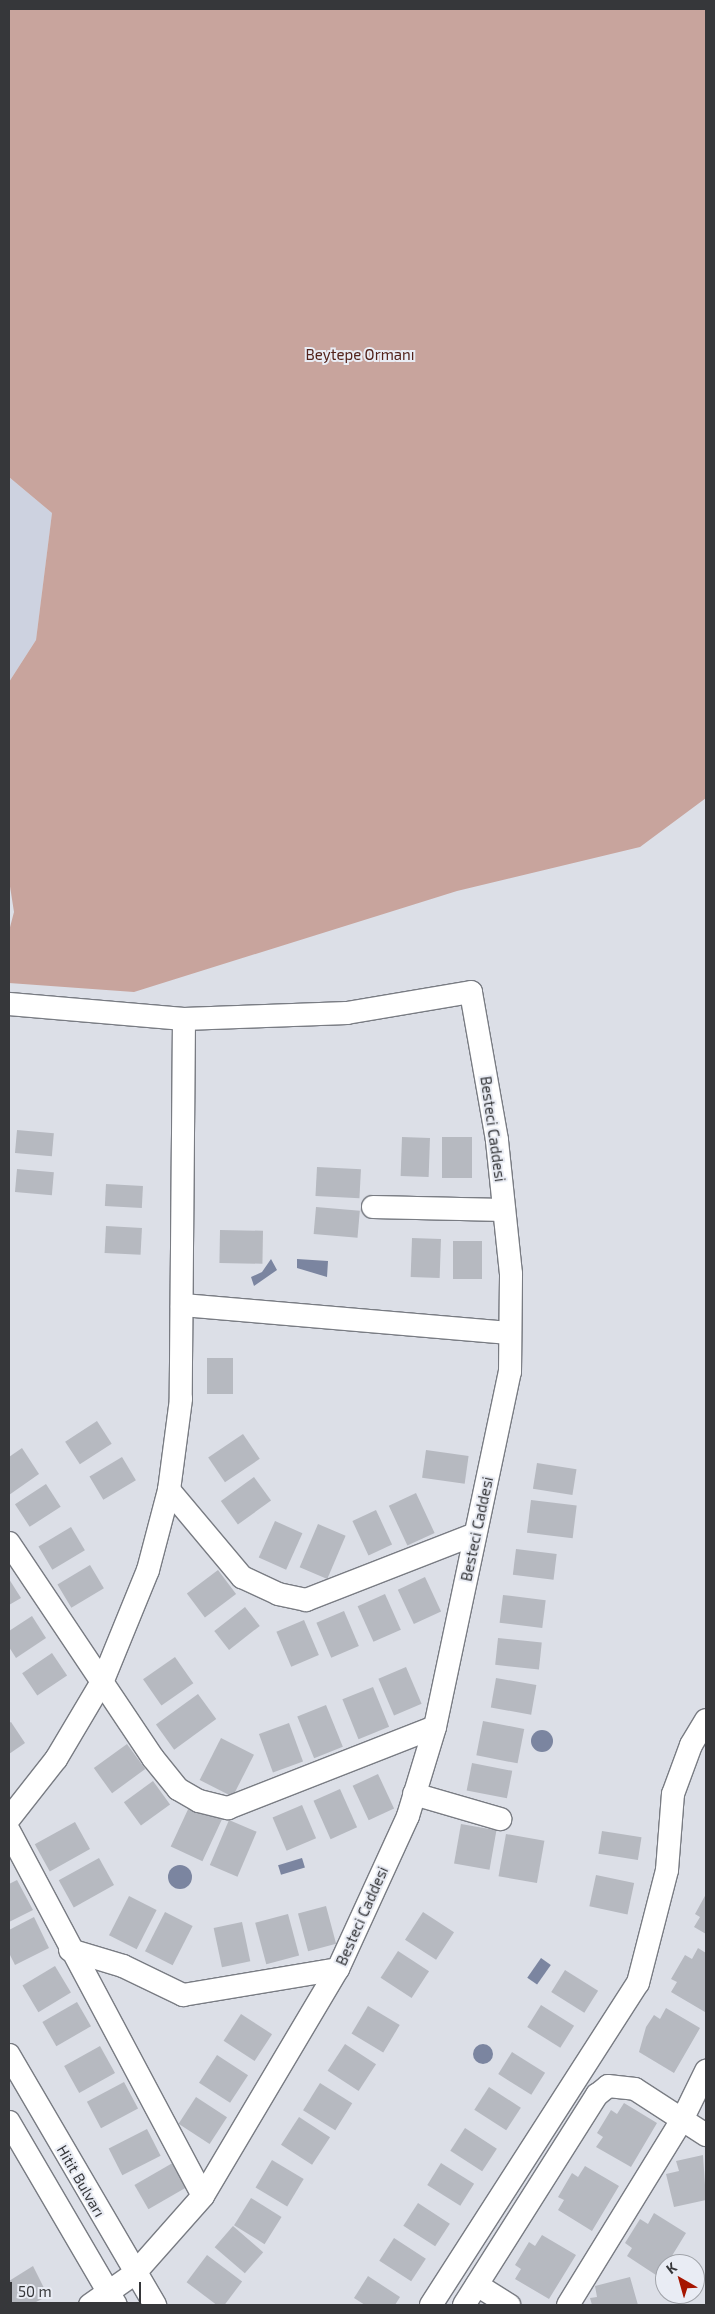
<!DOCTYPE html>
<html>
<head>
<meta charset="utf-8">
<style>
	body { margin:0 }
	#map { position:relative; width:715px; height:2314px; overflow:hidden; background:#dcdfe7; font-family:"Exo 2",sans-serif }
	div>[style] { position:absolute }
	[style*='--x'] { left:calc(var(--x)*1px); top:calc(var(--y)*1px); width:calc(var(--w)*1px); rotate:calc(var(--a)*1deg) }
	.built>* { inset:0; background:#cdd2e0 }
	.forest>* { inset:0; background:#c8a49d }
	.water>* { inset:0; background:#7b85a0; transform-origin:0 0 }
	.round { border-radius:50% }
	.building>* { inset:0; background:#b6b9c0; transform-origin:0 0 }
	.roads { filter:drop-shadow(1px 0 #797c83) drop-shadow(-1px 0 #797c83) drop-shadow(0 1px #797c83) drop-shadow(0 -1px #797c83) }
	.minor>* { height:22px; margin:-11px; padding:0 11px; transform-origin:11px; border-radius:11px; background:#fff }
	span { translate:-50% -50%; white-space:nowrap; text-align:center; line-height:1.15; -webkit-text-stroke:4px #e9ecf4; paint-order:stroke }
	.park-label { font-size:15px; color:#53231b }
	.street-label { font-size:15px; color:#36373a }
	.frame { position:absolute; inset:0; border:10px solid #36373a; pointer-events:none }
	.north { position:absolute; left:655px; top:2254px; width:50px; height:50px; box-sizing:border-box; background:#e9ecf4; border:1px solid #a1a4aa; border-radius:50%; rotate:322deg; font-size:14px; font-weight:700; line-height:20px; text-align:center; color:#36373a }
	.north::after { content:''; display:block; margin:auto; width:18px; height:22px; background:#a61500; clip-path:polygon(50% 0,100% 100%,50% 72%,0 100%) }
	.scale { position:absolute; left:10px; top:2282px; width:131px; height:22px; box-sizing:border-box; border:2px solid #36373a; border-top:0; padding-left:6px; font-size:15px; line-height:18px; white-space:nowrap; color:#36373a; -webkit-text-stroke:4px #e9ecf4; paint-order:stroke }
</style>
</head>
<body>
<div id="map">
	<div class="built">
		<div style="clip-path:polygon(9px 477px,52px 513px,36px 640px,9px 682px)"></div>
	</div>
	<div class="forest">
		<div style="clip-path:polygon(9px 9px,706px 9px,706px 798px,640px 847px,457px 891px,134px 992px,9px 983px,9px 931px,14px 912px,9px 880px,9px 682px,36px 640px,52px 513px,9px 477px)"></div>
	</div>
	<div class="water">
		<div style="clip-path:polygon(271px 1259px,277px 1270px,254px 1286px,251px 1277px,262px 1272px)"></div>
		<div style="clip-path:polygon(297px 1259px,328px 1261px,327px 1277px,297px 1268px)"></div>
		<div class="round" style="left:531px;top:1730px;width:22px;height:22px"></div>
		<div style="left:302px;top:1858px;width:10px;height:25px;rotate:73deg"></div>
		<div class="round" style="left:168px;top:1865px;width:24px;height:24px"></div>
		<div style="left:541px;top:1958px;width:12px;height:24px;rotate:35deg"></div>
		<div class="round" style="left:473px;top:2044px;width:20px;height:20px"></div>
	</div>
	<div class="building">
		<div style="left:17px;top:1130px;width:37px;height:23px;rotate:5deg"></div>
		<div style="left:402px;top:1137px;width:28px;height:39px;rotate:2deg"></div>
		<div style="left:442px;top:1137px;width:30px;height:41px"></div>
		<div style="left:317px;top:1167px;width:44px;height:29px;rotate:3deg"></div>
		<div style="left:17px;top:1169px;width:37px;height:23px;rotate:5deg"></div>
		<div style="left:106px;top:1184px;width:37px;height:22px;rotate:3deg"></div>
		<div style="left:316px;top:1207px;width:44px;height:27px;rotate:5deg"></div>
		<div style="left:106px;top:1226px;width:36px;height:27px;rotate:3deg"></div>
		<div style="left:220px;top:1230px;width:43px;height:33px;rotate:1deg"></div>
		<div style="left:412px;top:1238px;width:29px;height:39px;rotate:2deg"></div>
		<div style="left:453px;top:1241px;width:29px;height:38px"></div>
		<div style="left:207px;top:1358px;width:26px;height:36px"></div>
		<div style="left:97px;top:1421px;width:27px;height:38px;rotate:57deg"></div>
		<div style="left:243px;top:1434px;width:30px;height:42px;rotate:56deg"></div>
		<div style="clip-path:polygon(22px 1448px,39px 1474px,9px 1495px,9px 1457px)"></div>
		<div style="left:426px;top:1450px;width:43px;height:28px;rotate:8deg"></div>
		<div style="left:122px;top:1457px;width:27px;height:38px;rotate:59deg"></div>
		<div style="left:537px;top:1463px;width:40px;height:26px;rotate:9deg"></div>
		<div style="left:254px;top:1477px;width:29px;height:41px;rotate:54deg"></div>
		<div style="left:46px;top:1484px;width:27px;height:37px;rotate:57deg"></div>
		<div style="left:416px;top:1493px;width:44px;height:30px;rotate:65deg"></div>
		<div style="left:531px;top:1500px;width:46px;height:33px;rotate:7deg"></div>
		<div style="left:376px;top:1510px;width:38px;height:26px;rotate:65deg"></div>
		<div style="left:275px;top:1521px;width:30px;height:40px;rotate:24deg"></div>
		<div style="left:318px;top:1524px;width:30px;height:47px;rotate:23deg"></div>
		<div style="left:71px;top:1527px;width:27px;height:38px;rotate:59deg"></div>
		<div style="left:516px;top:1549px;width:41px;height:26px;rotate:7deg"></div>
		<div style="left:90px;top:1565px;width:27px;height:38px;rotate:59deg"></div>
		<div style="left:218px;top:1570px;width:30px;height:39px;rotate:53deg"></div>
		<div style="left:425px;top:1577px;width:38px;height:30px;rotate:65deg"></div>
		<div style="clip-path:polygon(9px 1579px,21px 1598px,9px 1605px)"></div>
		<div style="left:385px;top:1594px;width:39px;height:30px;rotate:66deg"></div>
		<div style="left:503px;top:1595px;width:43px;height:28px;rotate:7deg"></div>
		<div style="left:245px;top:1607px;width:24px;height:39px;rotate:52deg"></div>
		<div style="left:344px;top:1611px;width:38px;height:30px;rotate:67deg"></div>
		<div style="clip-path:polygon(32px 1616px,46px 1638px,16px 1658px,9px 1647px,9px 1631px)"></div>
		<div style="left:304px;top:1620px;width:38px;height:30px;rotate:67deg"></div>
		<div style="left:498px;top:1638px;width:44px;height:27px;rotate:6deg"></div>
		<div style="left:52px;top:1653px;width:27px;height:36px;rotate:56deg"></div>
		<div style="left:175px;top:1657px;width:32px;height:39px;rotate:55deg"></div>
		<div style="left:406px;top:1667px;width:40px;height:30px;rotate:67deg"></div>
		<div style="left:496px;top:1678px;width:41px;height:30px;rotate:10deg"></div>
		<div style="left:373px;top:1687px;width:43px;height:33px;rotate:68deg"></div>
		<div style="left:198px;top:1694px;width:31px;height:52px;rotate:54deg"></div>
		<div style="left:326px;top:1705px;width:45px;height:31px;rotate:68deg"></div>
		<div style="left:483px;top:1721px;width:42px;height:35px;rotate:11deg"></div>
		<div style="clip-path:polygon(11px 1722px,25px 1743px,9px 1754px,9px 1723px)"></div>
		<div style="left:289px;top:1723px;width:41px;height:32px;rotate:70deg"></div>
		<div style="left:221px;top:1738px;width:37px;height:47px;rotate:27deg"></div>
		<div style="left:127px;top:1744px;width:31px;height:41px;rotate:54deg"></div>
		<div style="left:472px;top:1763px;width:41px;height:28px;rotate:11deg"></div>
		<div style="left:378px;top:1774px;width:38px;height:28px;rotate:65deg"></div>
		<div style="left:153px;top:1781px;width:29px;height:36px;rotate:54deg"></div>
		<div style="left:340px;top:1789px;width:42px;height:29px;rotate:66deg"></div>
		<div style="left:191px;top:1803px;width:35px;height:48px;rotate:25deg"></div>
		<div style="left:302px;top:1805px;width:36px;height:32px;rotate:67deg"></div>
		<div style="left:229px;top:1820px;width:30px;height:49px;rotate:23deg"></div>
		<div style="left:75px;top:1822px;width:31px;height:46px;rotate:61deg"></div>
		<div style="left:461px;top:1824px;width:36px;height:40px;rotate:10deg"></div>
		<div style="left:602px;top:1831px;width:40px;height:23px;rotate:9deg"></div>
		<div style="left:506px;top:1834px;width:39px;height:43px;rotate:10deg"></div>
		<div style="left:99px;top:1858px;width:31px;height:46px;rotate:61deg"></div>
		<div style="left:596px;top:1875px;width:39px;height:32px;rotate:12deg"></div>
		<div style="clip-path:polygon(17px 1880px,33px 1910px,9px 1922px,9px 1884px)"></div>
		<div style="clip-path:polygon(706px 1894px,706px 1934px,694px 1927px,700px 1917px,695px 1914px)"></div>
		<div style="left:129px;top:1896px;width:31px;height:44px;rotate:27deg"></div>
		<div style="left:326px;top:1906px;width:39px;height:29px;rotate:75deg"></div>
		<div style="left:165px;top:1912px;width:31px;height:44px;rotate:27deg"></div>
		<div style="left:423px;top:1912px;width:37px;height:33px;rotate:33deg"></div>
		<div style="left:288px;top:1914px;width:43px;height:34px;rotate:75deg"></div>
		<div style="clip-path:polygon(34px 1917px,49px 1948px,15px 1965px,9px 1953px,9px 1930px)"></div>
		<div style="left:242px;top:1922px;width:40px;height:29px;rotate:78deg"></div>
		<div style="clip-path:polygon(698px 1948px,706px 1953px,705px 2012px,671px 1992px,677px 1982px,671px 1979px,685px 1955px,692px 1959px)"></div>
		<div style="left:398px;top:1951px;width:37px;height:32px;rotate:33deg"></div>
		<div style="left:55px;top:1966px;width:31px;height:38px;rotate:59deg"></div>
		<div style="left:565px;top:1970px;width:39px;height:26px;rotate:32deg"></div>
		<div style="left:77px;top:2002px;width:28px;height:40px;rotate:60deg"></div>
		<div style="left:541px;top:2005px;width:39px;height:26px;rotate:32deg"></div>
		<div style="left:368px;top:2006px;width:37px;height:32px;rotate:31deg"></div>
		<div style="clip-path:polygon(666px 2008px,700px 2028px,674px 2073px,639px 2052px,646px 2027px,654px 2015px,660px 2019px)"></div>
		<div style="left:241px;top:2014px;width:37px;height:32px;rotate:33deg"></div>
		<div style="left:345px;top:2044px;width:37px;height:32px;rotate:33deg"></div>
		<div style="left:100px;top:2046px;width:31px;height:41px;rotate:61deg"></div>
		<div style="left:512px;top:2052px;width:39px;height:26px;rotate:32deg"></div>
		<div style="left:217px;top:2055px;width:37px;height:33px;rotate:33deg"></div>
		<div style="left:124px;top:2082px;width:30px;height:42px;rotate:62deg"></div>
		<div style="left:320px;top:2083px;width:38px;height:32px;rotate:32deg"></div>
		<div style="left:489px;top:2087px;width:38px;height:27px;rotate:33deg"></div>
		<div style="left:196px;top:2097px;width:37px;height:32px;rotate:33deg"></div>
		<div style="clip-path:polygon(624px 2103px,657px 2123px,631px 2167px,596px 2147px,603px 2137px,597px 2133px,611px 2110px,617px 2114px)"></div>
		<div style="left:299px;top:2117px;width:37px;height:33px;rotate:33deg"></div>
		<div style="left:465px;top:2128px;width:38px;height:27px;rotate:33deg"></div>
		<div style="left:147px;top:2129px;width:30px;height:43px;rotate:63deg"></div>
		<div style="clip-path:polygon(703px 2155px,706px 2200px,674px 2207px,666px 2174px,679px 2171px,676px 2161px)"></div>
		<div style="left:272px;top:2160px;width:37px;height:32px;rotate:31deg"></div>
		<div style="left:176px;top:2161px;width:28px;height:48px;rotate:60deg"></div>
		<div style="left:441px;top:2163px;width:39px;height:26px;rotate:32deg"></div>
		<div style="clip-path:polygon(585px 2166px,619px 2186px,592px 2231px,558px 2210px,564px 2200px,558px 2197px,572px 2173px,578px 2177px)"></div>
		<div style="left:251px;top:2198px;width:36px;height:32px;rotate:32deg"></div>
		<div style="left:418px;top:2203px;width:38px;height:27px;rotate:33deg"></div>
		<div style="clip-path:polygon(654px 2213px,686px 2233px,659px 2277px,627px 2256px,632px 2248px,625px 2243px,640px 2219px,648px 2224px)"></div>
		<div style="left:233px;top:2226px;width:40px;height:28px;rotate:41deg"></div>
		<div style="clip-path:polygon(542px 2235px,576px 2255px,549px 2299px,515px 2279px,521px 2269px,515px 2265px,529px 2242px,535px 2246px)"></div>
		<div style="left:394px;top:2238px;width:38px;height:27px;rotate:33deg"></div>
		<div style="left:207px;top:2255px;width:44px;height:34px;rotate:37deg"></div>
		<div style="clip-path:polygon(33px 2266px,48px 2296px,30px 2305px,9px 2305px,9px 2281px)"></div>
		<div style="clip-path:polygon(368px 2276px,400px 2297px,395px 2305px,365px 2305px,354px 2298px)"></div>
		<div style="clip-path:polygon(630px 2277px,638px 2305px,592px 2305px,590px 2298px,597px 2297px,595px 2286px)"></div>
	</div>
	<div class="roads">
		<div class="minor">
			<div style="--x:9;--y:1004;--w:176;--a:4.9"></div>
			<div style="--x:184;--y:1019;--w:380;--a:90.5"></div>
			<div style="--x:181;--y:1399;--w:92;--a:97.5"></div>
			<div style="--x:169;--y:1490;--w:83;--a:104.7"></div>
			<div style="--x:148;--y:1570;--w:119;--a:112.2"></div>
			<div style="--x:103;--y:1680;--w:92;--a:120.7"></div>
			<div style="--x:56;--y:1759;--w:76;--a:128.1"></div>
			<div style="--x:373;--y:1207;--w:131;--a:1.3"></div>
			<div style="--x:182;--y:1305;--w:329;--a:4.9"></div>
			<div style="--x:169;--y:1490;--w:114;--a:50"></div>
			<div style="--x:242;--y:1577;--w:40;--a:25"></div>
			<div style="--x:278;--y:1594;--w:29;--a:12"></div>
			<div style="--x:306;--y:1600;--w:181;--a:-21.3"></div>
			<div style="--x:9;--y:1543;--w:259;--a:56.2"></div>
			<div style="--x:153;--y:1758;--w:40;--a:51"></div>
			<div style="--x:178;--y:1789;--w:24;--a:30"></div>
			<div style="--x:199;--y:1801;--w:30;--a:14"></div>
			<div style="--x:228;--y:1808;--w:222;--a:-21.4"></div>
			<div style="--x:414;--y:1794;--w:90;--a:16.2"></div>
			<div style="--x:9;--y:1831;--w:413;--a:62"></div>
			<div style="--x:70;--y:1950;--w:55;--a:16.8"></div>
			<div style="--x:123;--y:1966;--w:67;--a:25.8"></div>
			<div style="--x:183;--y:1995;--w:157;--a:-9.5"></div>
			<div style="--x:9;--y:2055;--w:290;--a:59.7"></div>
			<div style="--x:9;--y:2122;--w:212;--a:59.7"></div>
			<div style="--x:477;--y:2285;--w:38;--a:32"></div>
			<div style="--x:90;--y:2305;--w:54;--a:-35.2"></div>
			<div style="--x:134;--y:2274;--w:104;--a:-48.5"></div>
			<div style="--x:203;--y:2196;--w:264;--a:-59.3"></div>
			<div style="--x:338;--y:1969;--w:168;--a:-65.4"></div>
			<div style="--x:408;--y:1816;--w:93;--a:-73.1"></div>
			<div style="--x:435;--y:1727;--w:363;--a:-78.1"></div>
			<div style="--x:510;--y:1372;--w:98;--a:-89.4"></div>
			<div style="--x:511;--y:1274;--w:135;--a:-96"></div>
			<div style="--x:497;--y:1140;--w:150;--a:-100"></div>
			<div style="--x:471;--y:992;--w:126;--a:170.4"></div>
			<div style="--x:347;--y:1013;--w:163;--a:177.9"></div>
			<div style="--x:431;--y:2305;--w:383;--a:-57.3"></div>
			<div style="--x:638;--y:1983;--w:117;--a:-75.6"></div>
			<div style="--x:667;--y:1870;--w:76;--a:-85.5"></div>
			<div style="--x:673;--y:1794;--w:52;--a:-69.8"></div>
			<div style="--x:691;--y:1745;--w:29;--a:-59"></div>
			<div style="--x:464;--y:2305;--w:249;--a:-57.7"></div>
			<div style="--x:597;--y:2095;--w:14;--a:-39"></div>
			<div style="--x:608;--y:2086;--w:27;--a:6"></div>
			<div style="--x:635;--y:2089;--w:85;--a:32.9"></div>
			<div style="--x:568;--y:2305;--w:217;--a:-58.4"></div>
			<div style="--x:682;--y:2120;--w:55;--a:-63.9"></div>
		</div>
	</div>
	<div class="park-label">
		<span style="left:360px;top:355px">Beytepe Ormanı</span>
	</div>
	<div class="street-label">
		<span style="left:493px;top:1129px;rotate:82deg">Besteci Caddesi</span>
		<span style="left:477px;top:1529px;rotate:-78deg">Besteci Caddesi</span>
		<span style="left:362px;top:1916px;rotate:-66deg">Besteci Caddesi</span>
		<span style="left:81px;top:2181px;rotate:60deg">Hitit Bulvarı</span>
	</div>
	<div class="frame"></div>
	<div class="north">K</div>
	<div class="scale">50 m</div>
</div>
</body>
</html>
